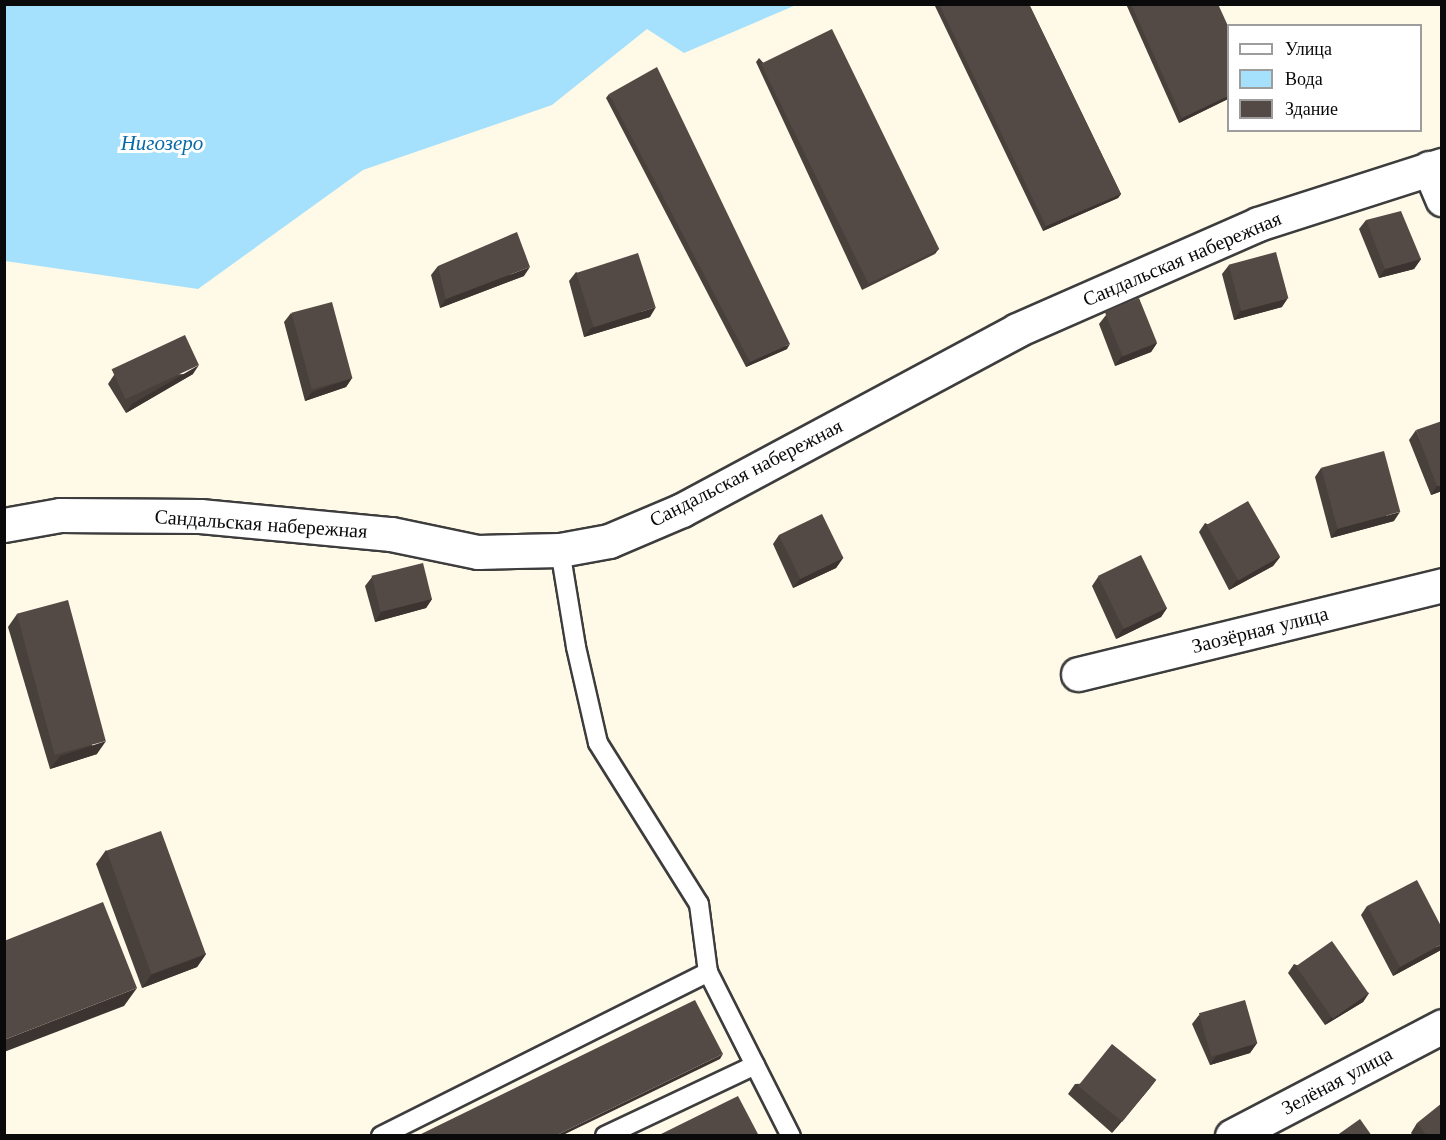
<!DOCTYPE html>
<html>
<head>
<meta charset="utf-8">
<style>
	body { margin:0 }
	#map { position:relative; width:1446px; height:1140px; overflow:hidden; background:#fff9e7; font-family:"Libre Baskerville",serif }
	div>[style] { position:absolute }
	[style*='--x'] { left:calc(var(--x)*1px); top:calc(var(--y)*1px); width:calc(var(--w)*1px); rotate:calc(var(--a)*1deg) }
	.water>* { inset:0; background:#a5e1fd }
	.roads { filter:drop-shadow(2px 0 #3d3d3d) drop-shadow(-2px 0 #3d3d3d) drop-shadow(0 2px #3d3d3d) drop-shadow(0 -2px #3d3d3d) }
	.lane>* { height:18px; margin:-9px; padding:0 9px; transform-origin:9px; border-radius:9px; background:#fff }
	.street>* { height:33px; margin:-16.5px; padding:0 16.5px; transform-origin:16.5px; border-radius:16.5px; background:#fff }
	.wall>* { inset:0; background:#48403b }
	.shaded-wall>* { inset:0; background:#3b3430; transform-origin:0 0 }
	.building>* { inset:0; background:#544a45; transform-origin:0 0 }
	span { translate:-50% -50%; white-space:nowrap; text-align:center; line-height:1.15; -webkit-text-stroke:6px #fff; paint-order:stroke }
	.street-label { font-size:20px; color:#0a0a0a }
	.water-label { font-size:21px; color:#086aa7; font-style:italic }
	.frame { position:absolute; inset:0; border:6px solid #0a0a0a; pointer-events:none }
	.legend { position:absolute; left:1227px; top:24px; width:195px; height:108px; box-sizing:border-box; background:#fff; border:2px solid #9d9d9d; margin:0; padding:8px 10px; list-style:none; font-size:18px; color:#0a0a0a }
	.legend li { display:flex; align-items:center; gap:12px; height:30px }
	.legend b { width:30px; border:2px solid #9d9d9d }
</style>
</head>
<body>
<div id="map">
	<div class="water">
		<div style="clip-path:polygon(5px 4px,796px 4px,796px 5px,684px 53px,647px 29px,552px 105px,363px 170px,198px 289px,5px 261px)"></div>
	</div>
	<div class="roads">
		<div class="lane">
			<div style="--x:560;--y:550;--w:98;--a:80.6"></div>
			<div style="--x:576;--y:647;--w:98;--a:77.1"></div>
			<div style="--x:598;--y:743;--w:190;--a:57.9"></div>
			<div style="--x:699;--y:904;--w:69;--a:82.5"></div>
			<div style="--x:708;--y:972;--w:184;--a:63.2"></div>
			<div style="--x:381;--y:1136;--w:366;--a:-26.6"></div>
			<div style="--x:605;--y:1136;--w:166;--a:-25.3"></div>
		</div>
		<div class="street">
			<div style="--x:1429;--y:168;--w:34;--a:67"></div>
			<div style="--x:4;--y:525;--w:57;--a:-10.1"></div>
			<div style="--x:60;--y:515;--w:140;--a:0.4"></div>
			<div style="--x:200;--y:516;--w:192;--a:5.4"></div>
			<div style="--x:391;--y:534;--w:89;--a:11.7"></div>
			<div style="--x:478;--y:552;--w:82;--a:-1.4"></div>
			<div style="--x:560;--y:550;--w:50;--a:-10.4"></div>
			<div style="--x:609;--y:541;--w:79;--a:-23"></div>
			<div style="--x:682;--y:510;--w:380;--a:-28.2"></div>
			<div style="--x:1017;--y:330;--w:263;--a:-23.7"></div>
			<div style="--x:1258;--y:224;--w:193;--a:-17.8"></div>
			<div style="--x:1078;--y:674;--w:375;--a:-13.7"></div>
			<div style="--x:1232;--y:1136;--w:237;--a:-27.6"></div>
		</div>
	</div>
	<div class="wall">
		<div style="clip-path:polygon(934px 4px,1029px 4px,1121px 194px,1118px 198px,1043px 231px)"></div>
		<div style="clip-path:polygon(1126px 4px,1218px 4px,1228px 99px,1179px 123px)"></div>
		<div style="clip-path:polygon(759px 58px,935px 254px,862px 290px,756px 62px)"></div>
		<div style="clip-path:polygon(609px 94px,787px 349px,746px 367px,606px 98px)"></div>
		<div style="clip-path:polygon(1366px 220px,1421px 259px,1414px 269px,1379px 278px,1359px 229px)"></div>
		<div style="clip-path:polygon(1229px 265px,1282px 307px,1234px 320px,1222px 274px)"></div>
		<div style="clip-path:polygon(438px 266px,524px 276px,440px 308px,431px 275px)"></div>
		<div style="clip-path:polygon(576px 272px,650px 317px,584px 337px,569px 281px)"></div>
		<div style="clip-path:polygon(291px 313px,352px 378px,346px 387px,305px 401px,284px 322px)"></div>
		<div style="clip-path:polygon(1106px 315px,1157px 343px,1151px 352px,1115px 366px,1099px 324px)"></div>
		<div style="clip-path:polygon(193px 374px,126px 413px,108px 384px,114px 375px)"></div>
		<div style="clip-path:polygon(1416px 430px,1442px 491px,1431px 495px,1409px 440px)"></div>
		<div style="clip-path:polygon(1321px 468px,1394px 521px,1331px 538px,1315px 477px)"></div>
		<div style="clip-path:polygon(1205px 523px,1280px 557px,1273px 566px,1229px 590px,1199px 532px)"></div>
		<div style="clip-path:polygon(779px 535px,843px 558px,836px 568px,793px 588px,773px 544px)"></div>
		<div style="clip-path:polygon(372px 577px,432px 599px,426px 608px,375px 622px,365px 586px)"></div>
		<div style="clip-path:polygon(1098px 577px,1167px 608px,1161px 617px,1116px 639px,1092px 586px)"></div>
		<div style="clip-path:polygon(17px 614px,97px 754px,50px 769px,8px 627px)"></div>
		<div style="clip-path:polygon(106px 850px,206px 954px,197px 967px,142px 988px,96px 864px)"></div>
		<div style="clip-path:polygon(1367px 906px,1441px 950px,1393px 976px,1361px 915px)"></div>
		<div style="clip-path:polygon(1294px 964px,1369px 993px,1363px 1002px,1325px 1025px,1288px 973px)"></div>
		<div style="clip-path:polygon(1199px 1015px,1257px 1043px,1250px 1053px,1210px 1065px,1192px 1024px)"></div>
		<div style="clip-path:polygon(1156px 1080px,1149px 1089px,1112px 1133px,1068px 1094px,1075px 1084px)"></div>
		<div style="clip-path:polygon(1417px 1123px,1442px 1136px,1413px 1136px,1411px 1133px)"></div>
	</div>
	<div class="shaded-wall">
		<div style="clip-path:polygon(1228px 96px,1228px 99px,1179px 123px,1182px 118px)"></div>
		<div style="clip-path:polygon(1121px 194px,1118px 198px,1043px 231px,1046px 226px)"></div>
		<div style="left:938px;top:250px;width:5px;height:81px;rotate:127deg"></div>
		<div style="clip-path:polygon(1421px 259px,1414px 269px,1379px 278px,1385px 269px)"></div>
		<div style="clip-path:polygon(530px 267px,524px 276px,440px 308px,446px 299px)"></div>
		<div style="clip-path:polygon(1288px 298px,1282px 307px,1234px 320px,1241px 310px)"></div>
		<div style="clip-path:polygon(656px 307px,650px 317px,584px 337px,591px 328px)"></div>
		<div style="clip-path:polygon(1157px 343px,1151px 352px,1115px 366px,1121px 357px)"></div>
		<div style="clip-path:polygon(790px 344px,787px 349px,746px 367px,750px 362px)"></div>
		<div style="clip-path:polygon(199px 365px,193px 374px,126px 413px,132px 404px)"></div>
		<div style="clip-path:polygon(352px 378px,346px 387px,305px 401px,312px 392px)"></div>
		<div style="clip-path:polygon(1442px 485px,1442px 491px,1431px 495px,1437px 486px)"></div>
		<div style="clip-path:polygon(1400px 512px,1394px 521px,1331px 538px,1337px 529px)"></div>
		<div style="clip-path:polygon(1280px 557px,1273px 566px,1229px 590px,1236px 581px)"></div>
		<div style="clip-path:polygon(843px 558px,836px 568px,793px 588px,800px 579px)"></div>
		<div style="clip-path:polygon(432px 599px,426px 608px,375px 622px,381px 612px)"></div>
		<div style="clip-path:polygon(1167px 608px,1161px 617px,1116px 639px,1123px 629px)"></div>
		<div style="clip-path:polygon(106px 741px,97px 754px,50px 769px,60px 756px)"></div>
		<div style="clip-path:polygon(1442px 944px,1441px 950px,1393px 976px,1400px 967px)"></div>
		<div style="clip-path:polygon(206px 954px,197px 967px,142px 988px,151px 975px)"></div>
		<div style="clip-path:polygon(137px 988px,124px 1006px,4px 1052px,4px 1040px)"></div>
		<div style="clip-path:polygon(1369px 993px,1363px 1002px,1325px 1025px,1332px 1016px)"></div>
		<div style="clip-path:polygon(1257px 1043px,1250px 1053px,1210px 1065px,1216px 1056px)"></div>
		<div style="clip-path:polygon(723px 1054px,720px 1059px,561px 1136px,555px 1136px)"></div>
		<div style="clip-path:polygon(1156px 1080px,1149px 1089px,1112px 1133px,1119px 1123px)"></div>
	</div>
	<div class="building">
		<div style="clip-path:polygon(939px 4px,1029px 4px,1121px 194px,1046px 226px)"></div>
		<div style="clip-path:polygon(1131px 4px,1218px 4px,1228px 26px,1228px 96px,1182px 118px)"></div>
		<div style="left:832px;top:29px;width:245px;height:79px;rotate:64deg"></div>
		<div style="clip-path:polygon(657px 67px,790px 344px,750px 362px,609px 94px)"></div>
		<div style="clip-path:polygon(1401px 211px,1421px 259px,1385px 269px,1366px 220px)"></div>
		<div style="clip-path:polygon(517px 232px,530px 267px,446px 299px,438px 266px)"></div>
		<div style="left:1276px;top:252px;width:48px;height:49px;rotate:75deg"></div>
		<div style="left:638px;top:253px;width:57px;height:65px;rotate:72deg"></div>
		<div style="left:1139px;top:298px;width:48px;height:37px;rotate:68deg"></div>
		<div style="left:332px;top:302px;width:79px;height:42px;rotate:75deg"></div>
		<div style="left:185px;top:335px;width:33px;height:81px;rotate:65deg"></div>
		<div style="clip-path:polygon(1442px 421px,1442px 485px,1437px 486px,1416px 430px)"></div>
		<div style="left:1384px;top:451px;width:63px;height:65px;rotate:75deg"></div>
		<div style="left:1248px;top:501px;width:64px;height:48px;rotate:60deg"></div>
		<div style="left:822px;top:514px;width:49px;height:48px;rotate:64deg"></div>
		<div style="left:1141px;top:555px;width:59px;height:48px;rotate:64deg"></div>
		<div style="left:423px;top:563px;width:37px;height:53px;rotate:76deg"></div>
		<div style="left:68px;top:600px;width:146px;height:53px;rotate:75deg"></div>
		<div style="left:161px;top:831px;width:131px;height:58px;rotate:70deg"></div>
		<div style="clip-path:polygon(1417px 880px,1442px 928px,1442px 944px,1400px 967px,1367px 906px)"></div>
		<div style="clip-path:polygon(103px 902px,137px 988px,4px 1040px,4px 941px)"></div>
		<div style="left:1332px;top:941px;width:64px;height:44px;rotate:55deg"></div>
		<div style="clip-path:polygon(695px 1000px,723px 1054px,555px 1136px,417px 1136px)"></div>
		<div style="left:1245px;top:1000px;width:45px;height:48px;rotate:74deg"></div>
		<div style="left:1112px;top:1044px;width:57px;height:54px;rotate:39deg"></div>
		<div style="clip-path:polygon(738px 1096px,759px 1136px,657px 1136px)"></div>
		<div style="clip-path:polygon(1442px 1103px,1442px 1136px,1427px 1136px,1417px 1123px)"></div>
		<div style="clip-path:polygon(1360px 1119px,1372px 1136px,1336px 1136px)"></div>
	</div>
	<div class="street-label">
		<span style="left:1182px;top:259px;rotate:-23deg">Сандальская набережная</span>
		<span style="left:746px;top:473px;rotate:-27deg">Сандальская набережная</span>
		<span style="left:261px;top:524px;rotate:4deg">Сандальская набережная</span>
		<span style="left:1260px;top:630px;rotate:-14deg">Заозёрная улица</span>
		<span style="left:1337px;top:1081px;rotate:-28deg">Зелёная улица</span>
	</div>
	<div class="water-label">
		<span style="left:162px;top:143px">Нигозеро</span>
	</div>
	<div class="frame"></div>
	<ul class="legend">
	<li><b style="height:8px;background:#fff"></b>Улица</li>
	<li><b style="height:16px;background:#a5e1fd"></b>Вода</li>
	<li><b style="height:16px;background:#544a45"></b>Здание</li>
	</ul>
</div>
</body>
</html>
